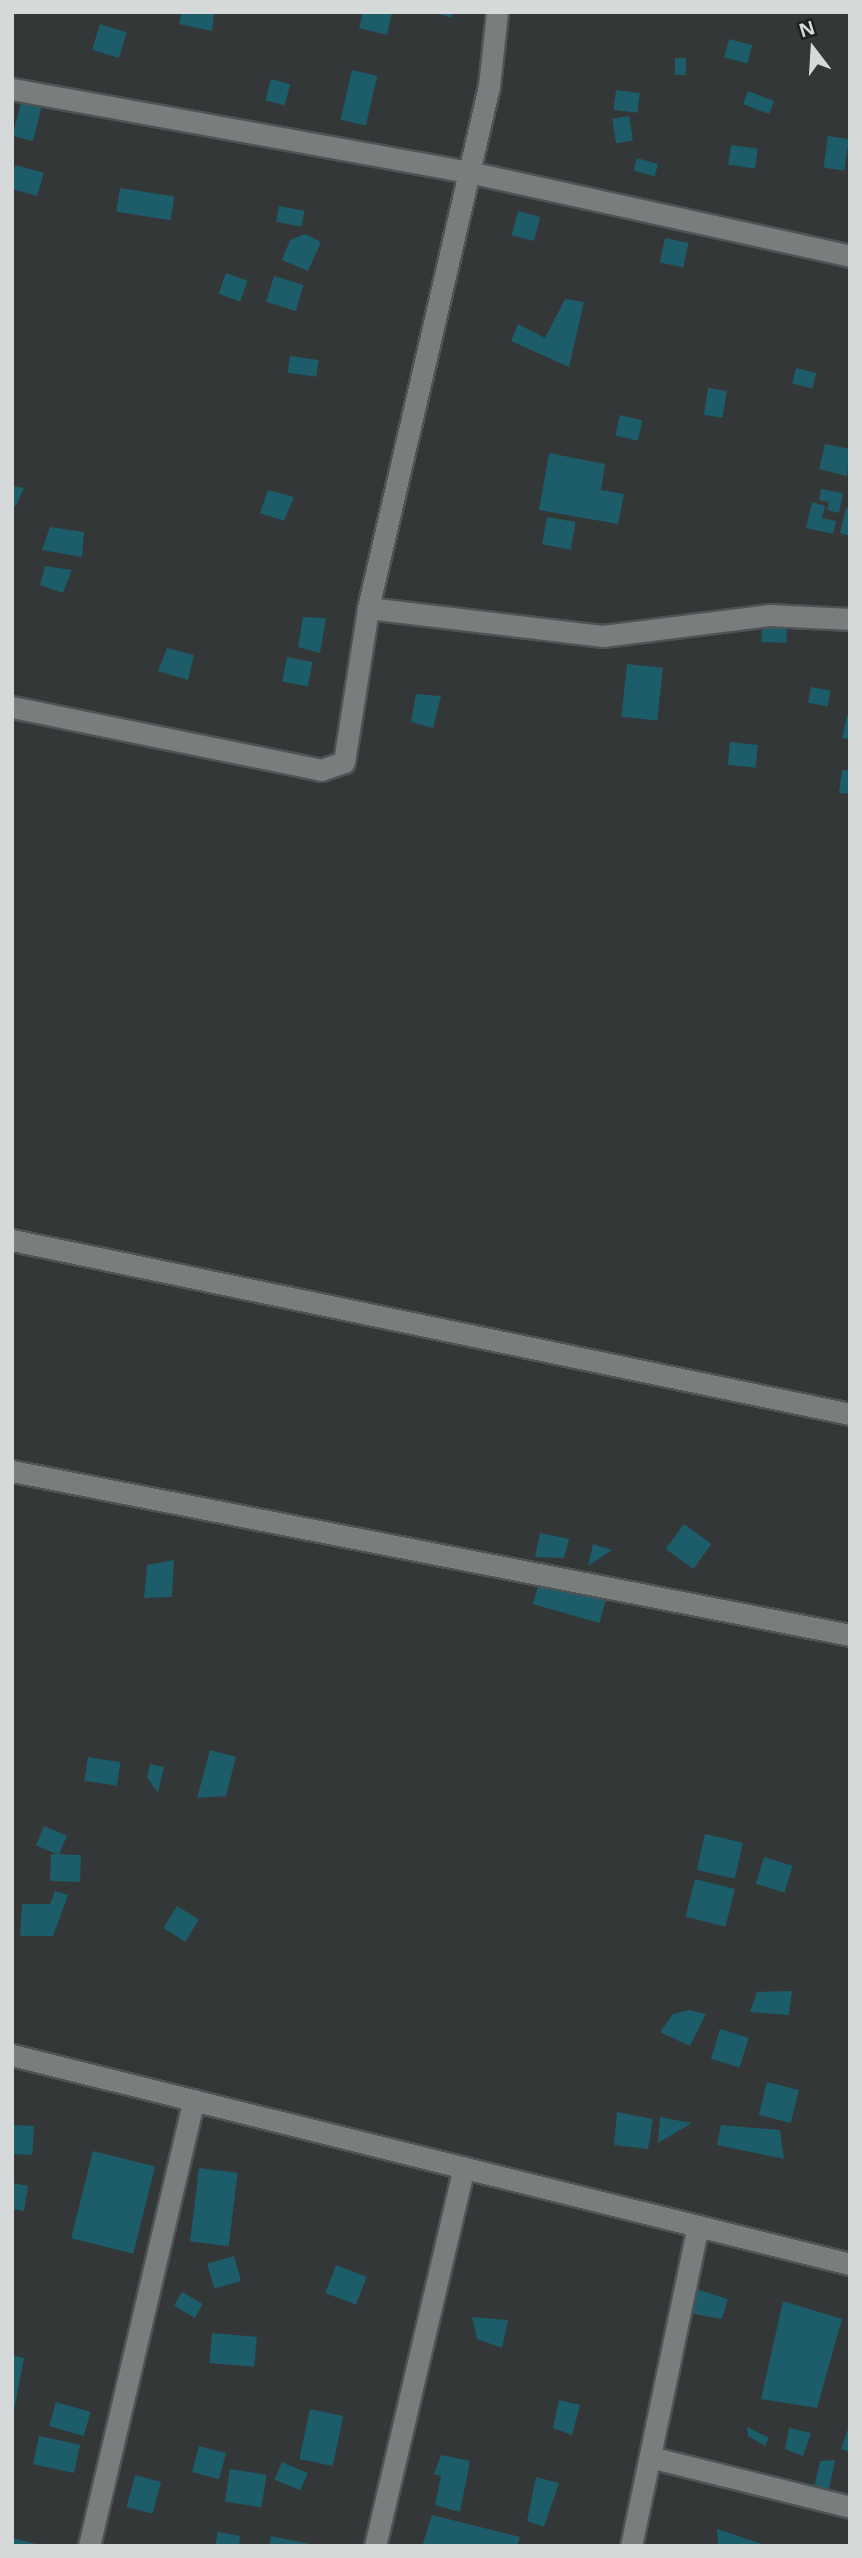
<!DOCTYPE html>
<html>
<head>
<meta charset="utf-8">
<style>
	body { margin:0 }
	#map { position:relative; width:862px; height:2558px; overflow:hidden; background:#333738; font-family:"Noto Sans",sans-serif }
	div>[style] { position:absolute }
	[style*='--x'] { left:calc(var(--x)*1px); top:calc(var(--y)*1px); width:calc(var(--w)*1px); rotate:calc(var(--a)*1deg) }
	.building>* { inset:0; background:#1d5c69; transform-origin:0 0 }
	.roads { filter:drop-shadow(2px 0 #4f5354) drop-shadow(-2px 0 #4f5354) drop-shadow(0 2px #4f5354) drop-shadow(0 -2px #4f5354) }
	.minor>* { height:21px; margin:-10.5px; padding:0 10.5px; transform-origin:10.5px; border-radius:10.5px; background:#787d7e }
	span { translate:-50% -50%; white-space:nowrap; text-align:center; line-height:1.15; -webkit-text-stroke:5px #1c1e1f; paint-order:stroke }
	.frame { position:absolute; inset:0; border:14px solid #d6d9da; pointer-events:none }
	.north { position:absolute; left:778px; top:14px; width:70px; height:70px; -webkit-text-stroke:5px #1c1e1f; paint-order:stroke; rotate:343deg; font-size:19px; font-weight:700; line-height:28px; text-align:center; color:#d6d9da }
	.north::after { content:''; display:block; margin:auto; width:24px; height:32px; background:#d6d9da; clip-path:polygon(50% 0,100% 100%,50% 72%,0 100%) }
</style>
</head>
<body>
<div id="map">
	<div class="building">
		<div style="clip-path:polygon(182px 12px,214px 12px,212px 31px,179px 24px)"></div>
		<div style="clip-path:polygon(363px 12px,392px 12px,387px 35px,359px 28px)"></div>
		<div style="clip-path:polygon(434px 12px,453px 12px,451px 18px)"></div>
		<div style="left:100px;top:24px;width:28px;height:27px;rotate:17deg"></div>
		<div style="left:729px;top:39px;width:24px;height:19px;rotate:15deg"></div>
		<div style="left:675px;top:58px;width:11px;height:17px"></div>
		<div style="left:352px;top:70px;width:26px;height:51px;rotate:13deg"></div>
		<div style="left:271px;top:79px;width:20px;height:22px;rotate:15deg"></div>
		<div style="left:616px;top:90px;width:24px;height:20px;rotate:7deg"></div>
		<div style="left:748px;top:91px;width:28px;height:14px;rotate:21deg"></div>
		<div style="left:21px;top:102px;width:21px;height:35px;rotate:14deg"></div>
		<div style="left:629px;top:116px;width:25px;height:17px;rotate:81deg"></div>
		<div style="left:828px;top:136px;width:21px;height:32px;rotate:8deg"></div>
		<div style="left:731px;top:145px;width:27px;height:20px;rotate:8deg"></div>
		<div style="left:637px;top:158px;width:22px;height:13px;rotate:16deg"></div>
		<div style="clip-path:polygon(15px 165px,44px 173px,37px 196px,12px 189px)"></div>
		<div style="left:120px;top:188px;width:55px;height:24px;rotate:9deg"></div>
		<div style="left:279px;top:206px;width:26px;height:16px;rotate:11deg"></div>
		<div style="left:518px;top:211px;width:23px;height:25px;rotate:15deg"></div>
		<div style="clip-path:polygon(305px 234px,321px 242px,308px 271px,282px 260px,290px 240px)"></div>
		<div style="left:665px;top:238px;width:24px;height:25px;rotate:12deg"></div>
		<div style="left:226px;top:273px;width:23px;height:22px;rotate:20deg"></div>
		<div style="left:274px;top:276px;width:31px;height:27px;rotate:17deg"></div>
		<div style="clip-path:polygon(565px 299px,584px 302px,569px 367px,511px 341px,518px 324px,545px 338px)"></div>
		<div style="left:290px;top:356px;width:29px;height:17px;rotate:8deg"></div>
		<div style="left:796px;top:368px;width:21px;height:16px;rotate:14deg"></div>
		<div style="left:708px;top:388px;width:19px;height:27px;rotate:9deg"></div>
		<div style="left:620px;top:415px;width:23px;height:21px;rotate:13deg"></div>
		<div style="clip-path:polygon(825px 444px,850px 449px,847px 476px,819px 469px)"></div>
		<div style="clip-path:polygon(549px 453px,605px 464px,601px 490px,624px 494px,618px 524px,539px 510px)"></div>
		<div style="clip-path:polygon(12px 486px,24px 488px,16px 506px,12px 505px)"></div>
		<div style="clip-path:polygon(821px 489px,843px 493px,839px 513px,827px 510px,829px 502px,819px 500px)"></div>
		<div style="clip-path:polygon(268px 490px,294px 497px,284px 521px,260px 513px)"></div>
		<div style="clip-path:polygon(812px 502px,825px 506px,822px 518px,836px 521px,833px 534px,806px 528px)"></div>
		<div style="clip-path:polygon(846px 508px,850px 509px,850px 536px,840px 533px)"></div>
		<div style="left:547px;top:517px;width:29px;height:28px;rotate:10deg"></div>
		<div style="clip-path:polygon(50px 527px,84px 532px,82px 557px,42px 550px)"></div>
		<div style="clip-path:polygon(45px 566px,72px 570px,63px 593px,40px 585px)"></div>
		<div style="clip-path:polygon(303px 617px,326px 618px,320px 653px,298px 647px)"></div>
		<div style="left:762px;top:624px;width:25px;height:18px;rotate:2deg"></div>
		<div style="clip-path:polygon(167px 648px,194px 655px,188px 680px,158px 671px)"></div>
		<div style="left:287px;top:657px;width:26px;height:25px;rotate:11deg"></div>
		<div style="left:627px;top:664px;width:36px;height:53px;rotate:6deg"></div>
		<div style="left:811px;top:687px;width:20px;height:16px;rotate:11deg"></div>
		<div style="clip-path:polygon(416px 694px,441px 696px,433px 728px,411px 722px)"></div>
		<div style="clip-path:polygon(847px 716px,850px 717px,850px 739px,842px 738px)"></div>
		<div style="left:730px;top:742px;width:28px;height:23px;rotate:6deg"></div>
		<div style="clip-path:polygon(842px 770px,850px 770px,850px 794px,839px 793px)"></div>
		<div style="left:684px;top:1524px;width:34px;height:31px;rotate:36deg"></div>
		<div style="clip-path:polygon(540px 1533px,569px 1539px,564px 1558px,535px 1557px)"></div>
		<div style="clip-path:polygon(593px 1544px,612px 1550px,588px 1566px)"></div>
		<div style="clip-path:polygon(174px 1560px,172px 1597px,144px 1598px,147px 1565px)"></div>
		<div style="left:541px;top:1576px;width:69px;height:29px;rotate:16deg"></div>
		<div style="clip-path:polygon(210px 1750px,236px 1757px,226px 1796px,197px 1798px)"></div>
		<div style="left:88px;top:1757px;width:33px;height:24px;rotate:9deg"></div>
		<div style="clip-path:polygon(150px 1764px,164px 1767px,158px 1793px,147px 1777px)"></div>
		<div style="left:44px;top:1826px;width:25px;height:21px;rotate:23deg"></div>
		<div style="left:705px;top:1834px;width:39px;height:37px;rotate:13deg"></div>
		<div style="left:51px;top:1854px;width:30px;height:27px;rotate:2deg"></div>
		<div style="left:764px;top:1857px;width:30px;height:28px;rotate:17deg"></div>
		<div style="left:695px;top:1879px;width:41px;height:39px;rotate:14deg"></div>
		<div style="clip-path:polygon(55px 1891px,68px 1895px,53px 1936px,20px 1936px,22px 1904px,50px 1904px)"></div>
		<div style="left:177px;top:1906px;width:26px;height:26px;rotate:32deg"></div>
		<div style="clip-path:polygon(792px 1991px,789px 2015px,750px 2012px,757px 1992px)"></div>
		<div style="clip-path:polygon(689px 2010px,706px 2014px,690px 2046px,660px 2032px,673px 2014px)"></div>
		<div style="left:720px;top:2029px;width:30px;height:31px;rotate:17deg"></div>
		<div style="left:767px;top:2082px;width:33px;height:34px;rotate:14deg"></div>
		<div style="clip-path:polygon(617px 2112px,653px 2119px,648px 2149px,614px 2145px)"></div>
		<div style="clip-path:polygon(660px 2117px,692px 2123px,658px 2143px)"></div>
		<div style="left:14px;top:2125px;width:20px;height:29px;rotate:3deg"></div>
		<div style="clip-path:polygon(721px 2125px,780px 2130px,784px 2159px,717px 2145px)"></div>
		<div style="left:93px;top:2151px;width:64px;height:90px;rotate:14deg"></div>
		<div style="left:199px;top:2168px;width:39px;height:74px;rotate:7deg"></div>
		<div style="clip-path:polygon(12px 2183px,28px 2186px,24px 2211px,12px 2209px)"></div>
		<div style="left:234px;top:2256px;width:26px;height:28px;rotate:74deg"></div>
		<div style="left:336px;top:2265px;width:33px;height:30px;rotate:21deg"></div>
		<div style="clip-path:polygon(693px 2288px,728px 2299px,722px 2319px,694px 2314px)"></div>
		<div style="left:182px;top:2292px;width:24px;height:16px;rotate:30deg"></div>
		<div style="clip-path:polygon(783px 2301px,842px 2319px,817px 2408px,761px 2399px)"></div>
		<div style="clip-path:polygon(472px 2317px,508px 2320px,502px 2348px,477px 2339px)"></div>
		<div style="left:212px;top:2333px;width:45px;height:30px;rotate:5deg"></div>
		<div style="clip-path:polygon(12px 2355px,24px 2358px,14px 2411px,12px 2411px)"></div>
		<div style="clip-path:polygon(559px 2400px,580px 2405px,572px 2435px,553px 2428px)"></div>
		<div style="left:56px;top:2402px;width:36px;height:25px;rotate:16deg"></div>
		<div style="left:310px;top:2409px;width:34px;height:51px;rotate:12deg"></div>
		<div style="clip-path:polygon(850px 2423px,850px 2452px,841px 2449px)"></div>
		<div style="clip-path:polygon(747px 2427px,769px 2438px,765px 2446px,748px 2436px)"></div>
		<div style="clip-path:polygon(789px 2428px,811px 2433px,803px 2456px,785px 2449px)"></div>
		<div style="left:39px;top:2436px;width:42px;height:29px;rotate:12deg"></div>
		<div style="left:199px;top:2446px;width:28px;height:27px;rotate:15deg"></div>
		<div style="clip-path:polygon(441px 2455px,470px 2461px,460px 2512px,435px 2505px,441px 2476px,434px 2474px)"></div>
		<div style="clip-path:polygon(835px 2460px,829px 2490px,814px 2488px,820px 2461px)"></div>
		<div style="left:282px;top:2462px;width:28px;height:19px;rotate:23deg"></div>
		<div style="left:230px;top:2469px;width:37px;height:33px;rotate:9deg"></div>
		<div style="left:135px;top:2475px;width:27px;height:33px;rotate:15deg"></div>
		<div style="clip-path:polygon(536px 2477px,559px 2483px,544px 2527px,527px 2521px)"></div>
		<div style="clip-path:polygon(432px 2515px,520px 2537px,517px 2546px,422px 2546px)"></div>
		<div style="clip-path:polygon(717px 2529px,765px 2545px,765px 2546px,718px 2546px)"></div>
		<div style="clip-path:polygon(218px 2532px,240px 2536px,239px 2546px,215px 2546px)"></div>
		<div style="clip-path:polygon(271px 2536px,315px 2545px,314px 2546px,269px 2546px)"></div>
		<div style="clip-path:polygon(12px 2538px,41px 2545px,41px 2546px,12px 2546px)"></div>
	</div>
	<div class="roads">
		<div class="minor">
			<div style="--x:12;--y:89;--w:464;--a:10.3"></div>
			<div style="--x:469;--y:172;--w:390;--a:12.4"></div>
			<div style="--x:368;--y:608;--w:237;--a:6.8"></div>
			<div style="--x:603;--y:636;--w:167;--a:-7.2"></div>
			<div style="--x:769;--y:615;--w:81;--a:2.8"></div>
			<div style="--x:12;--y:707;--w:315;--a:11.5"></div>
			<div style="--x:321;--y:770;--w:24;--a:-19"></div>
			<div style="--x:344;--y:762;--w:156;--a:-81.1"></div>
			<div style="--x:368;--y:608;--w:536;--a:-76.95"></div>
			<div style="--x:489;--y:86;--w:74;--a:-83.8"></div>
			<div style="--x:12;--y:1240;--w:856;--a:11.73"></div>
			<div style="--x:12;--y:1471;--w:854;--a:11.07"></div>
			<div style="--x:12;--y:2055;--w:864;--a:14"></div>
			<div style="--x:650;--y:2457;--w:206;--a:14"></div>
			<div style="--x:89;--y:2546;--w:458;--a:-76.8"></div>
			<div style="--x:375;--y:2546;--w:389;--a:-76.8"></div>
			<div style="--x:631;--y:2546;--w:327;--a:-78.2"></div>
		</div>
	</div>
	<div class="frame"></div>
	<div class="north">N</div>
</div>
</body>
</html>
